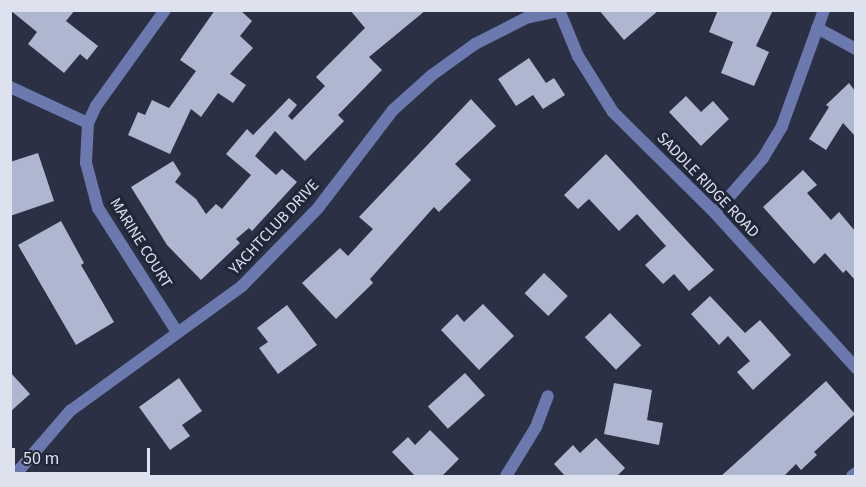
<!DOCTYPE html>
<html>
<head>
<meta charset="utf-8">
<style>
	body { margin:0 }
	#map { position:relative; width:866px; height:487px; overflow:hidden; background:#2b3044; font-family:"Source Sans 3",sans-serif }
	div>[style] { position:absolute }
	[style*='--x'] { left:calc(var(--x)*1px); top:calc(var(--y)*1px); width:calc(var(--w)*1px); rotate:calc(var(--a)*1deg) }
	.building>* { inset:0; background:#afb6cf; transform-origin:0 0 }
	.minor>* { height:12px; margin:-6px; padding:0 6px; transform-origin:6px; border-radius:6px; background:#6c79ae }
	span { translate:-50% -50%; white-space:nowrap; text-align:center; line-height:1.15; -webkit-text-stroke:6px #212639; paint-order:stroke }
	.street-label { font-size:16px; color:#dee2ef }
	.frame { position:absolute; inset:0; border:12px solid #dee2ef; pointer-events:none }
	.scale { position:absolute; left:12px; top:448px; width:138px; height:27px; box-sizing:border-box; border:3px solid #dee2ef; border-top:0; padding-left:8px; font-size:18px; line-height:21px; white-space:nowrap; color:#dee2ef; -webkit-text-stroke:4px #212639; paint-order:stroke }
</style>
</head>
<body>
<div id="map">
	<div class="building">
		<div style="clip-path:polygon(10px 10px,75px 10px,66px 21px,98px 46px,87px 60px,80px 54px,64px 73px,28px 44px,37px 32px)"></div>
		<div style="clip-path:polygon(215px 10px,240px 10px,252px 21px,240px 36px,253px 48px,230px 74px,246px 85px,233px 103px,218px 93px,201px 117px,191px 109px,170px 154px,128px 135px,138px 112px,145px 115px,152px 100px,169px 108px,196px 71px,180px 60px)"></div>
		<div style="clip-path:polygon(350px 10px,426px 10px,369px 57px,382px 70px,338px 115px,344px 121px,305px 161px,275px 131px,255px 156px,276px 175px,282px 169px,297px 182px,252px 231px,249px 228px,236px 239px,240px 243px,201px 280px,167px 245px,131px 187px,173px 161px,181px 174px,175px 182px,196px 199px,206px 214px,216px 204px,222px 209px,251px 175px,226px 154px,247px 129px,253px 135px,289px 98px,297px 105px,288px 116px,292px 120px,325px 86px,316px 77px,365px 28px)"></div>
		<div style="clip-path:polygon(599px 10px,659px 10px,624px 40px)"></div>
		<div style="clip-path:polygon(718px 10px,773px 10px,756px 46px,769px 52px,754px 86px,721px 73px,733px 42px,709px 32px)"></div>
		<div style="clip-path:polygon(529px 58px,546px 83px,554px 78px,565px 95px,543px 109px,533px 95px,516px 106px,498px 79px)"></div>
		<div style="clip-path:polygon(849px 83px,855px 91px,855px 136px,843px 123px,826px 150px,809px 139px,829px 107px,826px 105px)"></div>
		<div style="clip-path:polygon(686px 96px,701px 112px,713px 101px,729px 119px,701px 146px,669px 112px)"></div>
		<div style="clip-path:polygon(471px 99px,496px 126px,455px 164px,471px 180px,439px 212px,434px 207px,370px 279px,373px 283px,336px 319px,302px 283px,340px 248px,348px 256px,373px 229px,359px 217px)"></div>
		<div style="clip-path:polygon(38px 153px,54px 201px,10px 216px,10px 162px)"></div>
		<div style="clip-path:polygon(606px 154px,714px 270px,689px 291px,674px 274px,663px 284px,645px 265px,666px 246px,637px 214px,619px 231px,589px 199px,578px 209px,564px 195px)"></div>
		<div style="clip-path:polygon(803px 170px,817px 185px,807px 193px,831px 220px,839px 212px,855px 231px,855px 280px,846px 270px,843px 273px,825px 253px,814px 264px,763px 207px)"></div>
		<div style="clip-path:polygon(61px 221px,84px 263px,81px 265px,114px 322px,76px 345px,18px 245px)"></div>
		<div style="left:544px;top:273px;width:33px;height:28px;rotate:44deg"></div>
		<div style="clip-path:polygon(710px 296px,745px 333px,760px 320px,791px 355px,753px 390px,737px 372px,750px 361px,728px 336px,719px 345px,691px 314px)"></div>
		<div style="clip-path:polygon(483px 304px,514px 336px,479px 370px,441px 330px,457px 314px,464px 322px)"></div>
		<div style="clip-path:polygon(287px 305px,317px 345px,278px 374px,259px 348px,268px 342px,257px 328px)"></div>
		<div style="left:610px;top:313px;width:45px;height:35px;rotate:46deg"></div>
		<div style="clip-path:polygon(10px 372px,30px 394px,10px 412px)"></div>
		<div style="left:465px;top:373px;width:30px;height:50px;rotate:48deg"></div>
		<div style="clip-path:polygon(179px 378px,202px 411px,182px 425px,190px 436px,170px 450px,139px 407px)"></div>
		<div style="clip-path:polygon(826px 381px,855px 414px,814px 452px,817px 455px,801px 470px,796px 464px,783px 477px,720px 477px)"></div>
		<div style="clip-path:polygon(614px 383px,652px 390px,647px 420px,663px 423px,659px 445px,604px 434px)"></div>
		<div style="clip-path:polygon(430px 430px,459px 459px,441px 477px,416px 477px,392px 452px,408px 437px,415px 445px)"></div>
		<div style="clip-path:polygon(596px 438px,625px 468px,616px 477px,566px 477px,554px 464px,573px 445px,580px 453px)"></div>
	</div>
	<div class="minor">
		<div style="--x:165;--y:10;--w:118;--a:125.7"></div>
		<div style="--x:96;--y:106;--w:19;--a:115"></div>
		<div style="--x:88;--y:123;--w:40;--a:92.9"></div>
		<div style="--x:86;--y:163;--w:47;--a:75.1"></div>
		<div style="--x:98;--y:208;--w:147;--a:57.5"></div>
		<div style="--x:559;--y:10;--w:50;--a:67.6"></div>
		<div style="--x:578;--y:56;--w:66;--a:58"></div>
		<div style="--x:613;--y:112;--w:144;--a:44.7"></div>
		<div style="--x:715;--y:213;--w:210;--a:47.7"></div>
		<div style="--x:817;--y:28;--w:44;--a:28.3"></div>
		<div style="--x:10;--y:87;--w:86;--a:24.8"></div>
		<div style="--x:715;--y:213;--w:73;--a:-48.9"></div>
		<div style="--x:763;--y:158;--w:37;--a:-59"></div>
		<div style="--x:782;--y:126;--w:123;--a:-70.1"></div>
		<div style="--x:14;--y:476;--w:86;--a:-49.3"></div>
		<div style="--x:70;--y:411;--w:213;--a:-36"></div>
		<div style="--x:242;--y:286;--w:109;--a:-45.7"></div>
		<div style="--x:318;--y:208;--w:123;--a:-52.6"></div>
		<div style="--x:393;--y:110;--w:52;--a:-41.9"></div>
		<div style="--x:432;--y:75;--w:53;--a:-35.8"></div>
		<div style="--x:475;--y:44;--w:57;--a:-27"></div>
		<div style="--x:526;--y:18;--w:34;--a:-12"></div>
		<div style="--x:506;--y:476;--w:57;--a:-58.5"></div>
		<div style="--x:536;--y:427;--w:33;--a:-69"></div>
		<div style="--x:852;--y:476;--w:5;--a:-37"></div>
	</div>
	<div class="street-label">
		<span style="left:708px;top:185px;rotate:46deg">SADDLE RIDGE ROAD</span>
		<span style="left:274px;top:227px;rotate:-47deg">YACHTCLUB DRIVE</span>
		<span style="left:141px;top:243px;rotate:58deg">MARINE COURT</span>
	</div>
	<div class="frame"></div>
	<div class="scale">50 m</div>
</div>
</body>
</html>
